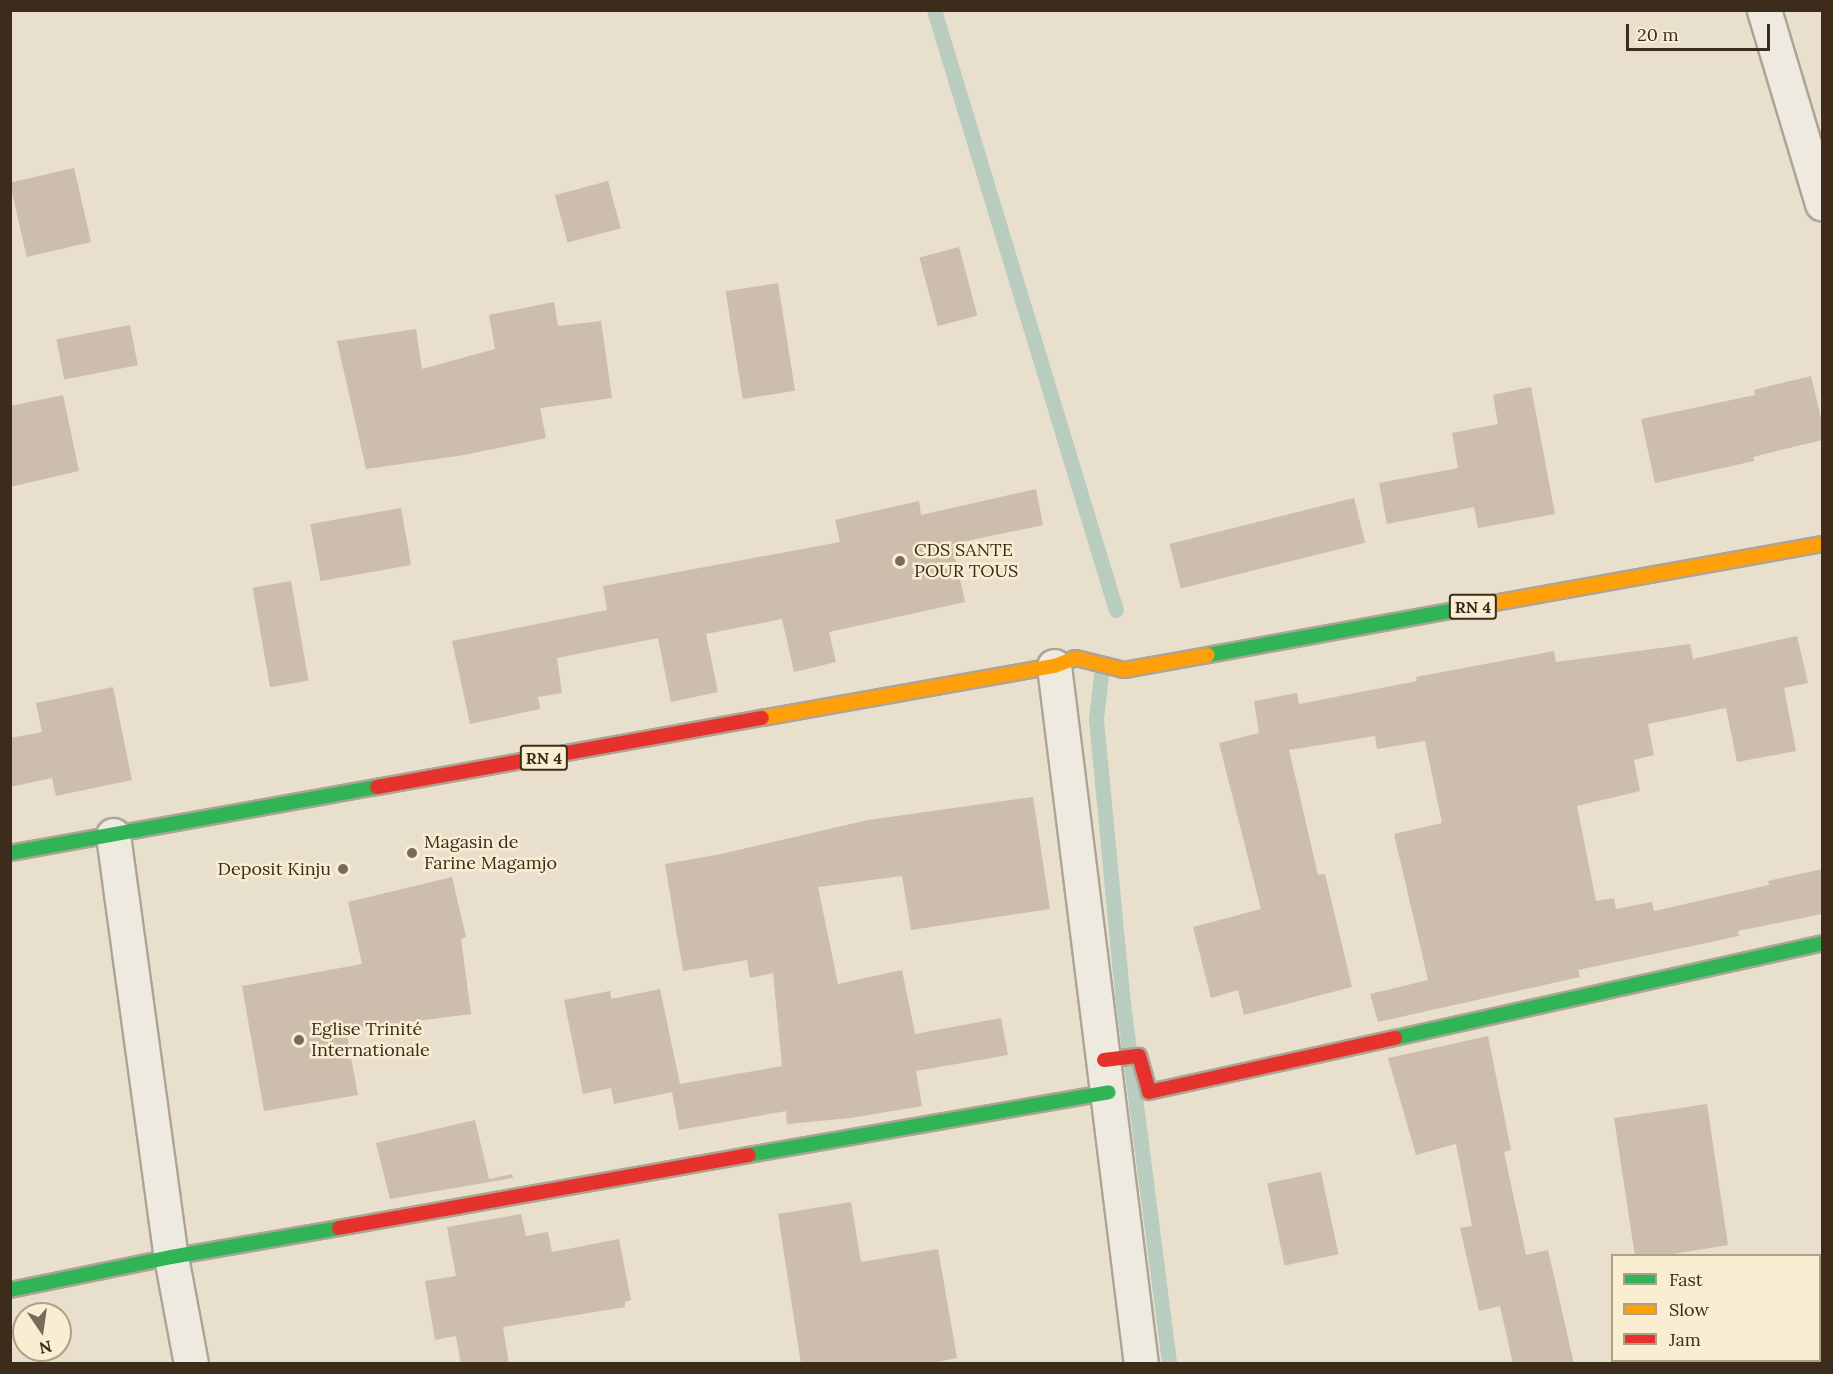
<!DOCTYPE html>
<html>
<head>
<meta charset="utf-8">
<style>
	body { margin:0 }
	#map { position:relative; width:1833px; height:1374px; overflow:hidden; background:#e8dfcc; font-family:Lora,serif }
	div>[style] { position:absolute }
	[style*='--x'] { left:calc(var(--x)*1px); top:calc(var(--y)*1px); width:calc(var(--w)*1px); rotate:calc(var(--a)*1deg) }
	.stream>* { height:15px; margin:-7.5px; padding:0 7.5px; transform-origin:7.5px; border-radius:7.5px; background:#b8cdc0 }
	.building>* { inset:0; background:#ccbdad; transform-origin:0 0 }
	.roads { filter:drop-shadow(2px 0 #ada496) drop-shadow(-2px 0 #ada496) drop-shadow(0 2px #ada496) drop-shadow(0 -2px #ada496) }
	.street>* { height:33px; margin:-16.5px; padding:0 16.5px; transform-origin:16.5px; border-radius:16.5px; background:#efeadf }
	.fast>* { height:14px; margin:-7px; padding:0 7px; transform-origin:7px; border-radius:7px; background:#30b455 }
	.slow>* { height:14px; margin:-7px; padding:0 7px; transform-origin:7px; border-radius:7px; background:#ff9f0a }
	.jam>* { height:14px; margin:-7px; padding:0 7px; transform-origin:7px; border-radius:7px; background:#e5322d }
	.dots>* { width:16px; height:16px; translate:-50% -50%; box-sizing:border-box; border:3px solid #f9eed2; border-radius:50% }
	span { translate:-50% -50%; white-space:nowrap; text-align:center; line-height:1.15; -webkit-text-stroke:5px #f9eed2; paint-order:stroke }
	.shield-label span { padding:2px 4px; background:#f9eed2; border:2px solid; border-radius:4px; -webkit-text-stroke-width:0 }
	.shield-label { font-size:16px; color:#3d2c1c; font-weight:700 }
	.poi-label { font-size:18px; color:#3d2c1c }
	.left { translate:0 -50%; text-align:left }
	.right { translate:-100% -50%; text-align:right }
	.frame { position:absolute; inset:0; border:12px solid #3d2c1c; pointer-events:none }
	.legend { position:absolute; left:1611px; top:1254px; width:210px; height:108px; box-sizing:border-box; background:#f9eed2; border:2px solid #aea089; margin:0; padding:8px 10px; list-style:none; font-size:18px; color:#3d2c1c }
	.legend li { display:flex; align-items:center; gap:12px; height:30px }
	.legend b { width:30px; border:2px solid #aea089 }
	.north { position:absolute; left:12px; top:1302px; width:60px; height:60px; box-sizing:border-box; background:#f9eed2; border:2px solid #aea089; border-radius:50%; rotate:167deg; font-size:16px; font-weight:700; line-height:24px; text-align:center; color:#3d2c1c }
	.north::after { content:''; display:block; margin:auto; width:21px; height:27px; background:#796b5a; clip-path:polygon(50% 0,100% 100%,50% 72%,0 100%) }
	.scale { position:absolute; left:1626px; top:24px; width:144px; height:27px; box-sizing:border-box; border:3px solid #3d2c1c; border-top:0; padding-left:8px; font-size:18px; line-height:21px; white-space:nowrap; color:#3d2c1c; -webkit-text-stroke:4px #f9eed2; paint-order:stroke }
</style>
</head>
<body>
<div id="map">
	<div class="stream">
		<div style="--x:934;--y:10;--w:627;--a:73.13"></div>
		<div style="--x:1102;--y:666;--w:53;--a:96.5"></div>
		<div style="--x:1096;--y:719;--w:285;--a:84.6"></div>
		<div style="--x:1123;--y:1003;--w:364;--a:82.7"></div>
	</div>
	<div class="building">
		<div style="left:74px;top:168px;width:76px;height:66px;rotate:77deg"></div>
		<div style="left:608px;top:181px;width:49px;height:55px;rotate:75deg"></div>
		<div style="left:959px;top:247px;width:71px;height:41px;rotate:75deg"></div>
		<div style="left:778px;top:283px;width:109px;height:53px;rotate:81deg"></div>
		<div style="clip-path:polygon(554px 302px,558px 326px,601px 321px,612px 398px,540px 408px,546px 438px,464px 455px,366px 469px,337px 341px,416px 329px,422px 369px,495px 349px,489px 315px)"></div>
		<div style="left:130px;top:325px;width:41px;height:75px;rotate:79deg"></div>
		<div style="clip-path:polygon(1811px 376px,1822px 422px,1822px 440px,1753px 457px,1754px 461px,1655px 483px,1641px 419px,1755px 395px,1754px 390px)"></div>
		<div style="clip-path:polygon(1531px 387px,1555px 514px,1478px 528px,1474px 507px,1387px 524px,1379px 483px,1458px 468px,1452px 433px,1498px 424px,1493px 395px)"></div>
		<div style="clip-path:polygon(63px 395px,79px 471px,10px 487px,10px 406px)"></div>
		<div style="clip-path:polygon(1036px 489px,1043px 525px,952px 544px,965px 602px,829px 632px,836px 662px,794px 672px,782px 619px,706px 634px,718px 692px,671px 702px,658px 638px,557px 658px,562px 693px,538px 697px,540px 709px,470px 724px,452px 641px,607px 610px,603px 586px,840px 542px,835px 520px,919px 501px,921px 515px)"></div>
		<div style="left:1354px;top:498px;width:46px;height:190px;rotate:76deg"></div>
		<div style="left:401px;top:508px;width:58px;height:92px;rotate:80deg"></div>
		<div style="left:291px;top:581px;width:101px;height:39px;rotate:80deg"></div>
		<div style="clip-path:polygon(1797px 636px,1808px 683px,1784px 688px,1796px 751px,1737px 762px,1726px 708px,1648px 724px,1654px 755px,1634px 760px,1640px 791px,1577px 806px,1596px 901px,1614px 898px,1616px 909px,1652px 902px,1654px 911px,1769px 885px,1768px 881px,1822px 869px,1822px 914px,1738px 931px,1739px 936px,1578px 970px,1580px 977px,1378px 1022px,1370px 994px,1428px 980px,1394px 834px,1442px 823px,1425px 741px,1377px 749px,1375px 736px,1289px 750px,1318px 875px,1325px 874px,1352px 987px,1244px 1015px,1238px 990px,1211px 998px,1193px 927px,1261px 909px,1219px 743px,1259px 733px,1254px 701px,1297px 693px,1299px 704px,1417px 681px,1416px 677px,1554px 651px,1556px 662px,1690px 644px,1693px 659px)"></div>
		<div style="clip-path:polygon(113px 687px,132px 780px,56px 796px,52px 778px,10px 787px,10px 738px,42px 732px,36px 703px)"></div>
		<div style="clip-path:polygon(1033px 797px,1050px 909px,911px 930px,902px 876px,818px 887px,838px 984px,902px 970px,915px 1034px,1001px 1018px,1008px 1055px,916px 1071px,922px 1106px,851px 1118px,787px 1124px,786px 1111px,679px 1130px,672px 1092px,614px 1104px,611px 1088px,583px 1094px,564px 1000px,610px 991px,611px 999px,660px 989px,680px 1084px,782px 1066px,773px 973px,750px 978px,747px 960px,683px 971px,665px 864px,721px 854px,868px 820px)"></div>
		<div style="clip-path:polygon(452px 877px,466px 937px,461px 939px,471px 1014px,346px 1030px,358px 1095px,264px 1111px,242px 986px,362px 964px,348px 902px)"></div>
		<div style="clip-path:polygon(1488px 1036px,1511px 1150px,1504px 1152px,1526px 1255px,1548px 1250px,1574px 1364px,1513px 1364px,1500px 1306px,1479px 1311px,1460px 1228px,1472px 1226px,1456px 1144px,1416px 1155px,1388px 1058px)"></div>
		<div style="clip-path:polygon(1707px 1104px,1728px 1245px,1661px 1256px,1635px 1256px,1614px 1118px)"></div>
		<div style="clip-path:polygon(475px 1120px,489px 1179px,512px 1174px,513px 1178px,390px 1199px,376px 1143px)"></div>
		<div style="left:1321px;top:1172px;width:84px;height:55px;rotate:78deg"></div>
		<div style="clip-path:polygon(851px 1202px,861px 1262px,938px 1249px,957px 1358px,928px 1364px,801px 1364px,778px 1214px)"></div>
		<div style="clip-path:polygon(521px 1214px,526px 1236px,548px 1232px,552px 1252px,619px 1239px,631px 1300px,625px 1302px,625px 1307px,503px 1327px,509px 1364px,461px 1364px,456px 1336px,435px 1340px,425px 1281px,456px 1276px,447px 1227px)"></div>
	</div>
	<div class="roads">
		<div class="street">
			<div style="--x:1764;--y:10;--w:202;--a:73.3"></div>
			<div style="--x:1054;--y:666;--w:703;--a:82.9"></div>
			<div style="--x:113;--y:835;--w:426;--a:82.2"></div>
			<div style="--x:171;--y:1257;--w:109;--a:79.4"></div>
		</div>
		<div class="fast">
			<div style="--x:1208;--y:655;--w:280;--a:-10.3"></div>
			<div style="--x:10;--y:853;--w:373;--a:-10.2"></div>
			<div style="--x:1395;--y:1038;--w:437;--a:-12.5"></div>
			<div style="--x:749;--y:1155;--w:365;--a:-9.9"></div>
			<div style="--x:10;--y:1290;--w:164;--a:-11.6"></div>
			<div style="--x:171;--y:1257;--w:170;--a:-9.8"></div>
		</div>
		<div class="slow">
			<div style="--x:1483;--y:605;--w:344;--a:-10.2"></div>
			<div style="--x:762;--y:718;--w:297;--a:-10.1"></div>
			<div style="--x:1054;--y:666;--w:23;--a:-20"></div>
			<div style="--x:1076;--y:658;--w:49;--a:14"></div>
			<div style="--x:1124;--y:670;--w:85;--a:-10.1"></div>
		</div>
		<div class="jam">
			<div style="--x:377;--y:787;--w:391;--a:-10.2"></div>
			<div style="--x:1104;--y:1060;--w:35;--a:-7"></div>
			<div style="--x:1139;--y:1056;--w:37;--a:74"></div>
			<div style="--x:1149;--y:1092;--w:252;--a:-12.4"></div>
			<div style="--x:339;--y:1228;--w:416;--a:-10.1"></div>
		</div>
	</div>
	<div class="dots">
		<div style="left:900px;top:561px;background:#796b5a"></div>
		<div style="left:412px;top:853px;background:#796b5a"></div>
		<div style="left:343px;top:869px;background:#796b5a"></div>
		<div style="left:299px;top:1040px;background:#796b5a"></div>
	</div>
	<div class="shield-label">
		<span style="left:1473px;top:607px">RN 4</span>
		<span style="left:544px;top:758px">RN 4</span>
	</div>
	<div class="poi-label">
		<span class="left" style="left:914px;top:561px">CDS SANTE<br>POUR TOUS</span>
		<span class="left" style="left:424px;top:853px">Magasin de<br>Farine Magamjo</span>
		<span class="right" style="left:331px;top:869px">Deposit Kinju</span>
		<span class="left" style="left:311px;top:1040px">Eglise Trinité<br>Internationale</span>
	</div>
	<div class="frame"></div>
	<ul class="legend">
	<li><b style="height:8px;background:#30b455"></b>Fast</li>
	<li><b style="height:8px;background:#ff9f0a"></b>Slow</li>
	<li><b style="height:8px;background:#e5322d"></b>Jam</li>
	</ul>
	<div class="north">N</div>
	<div class="scale">20 m</div>
</div>
</body>
</html>
